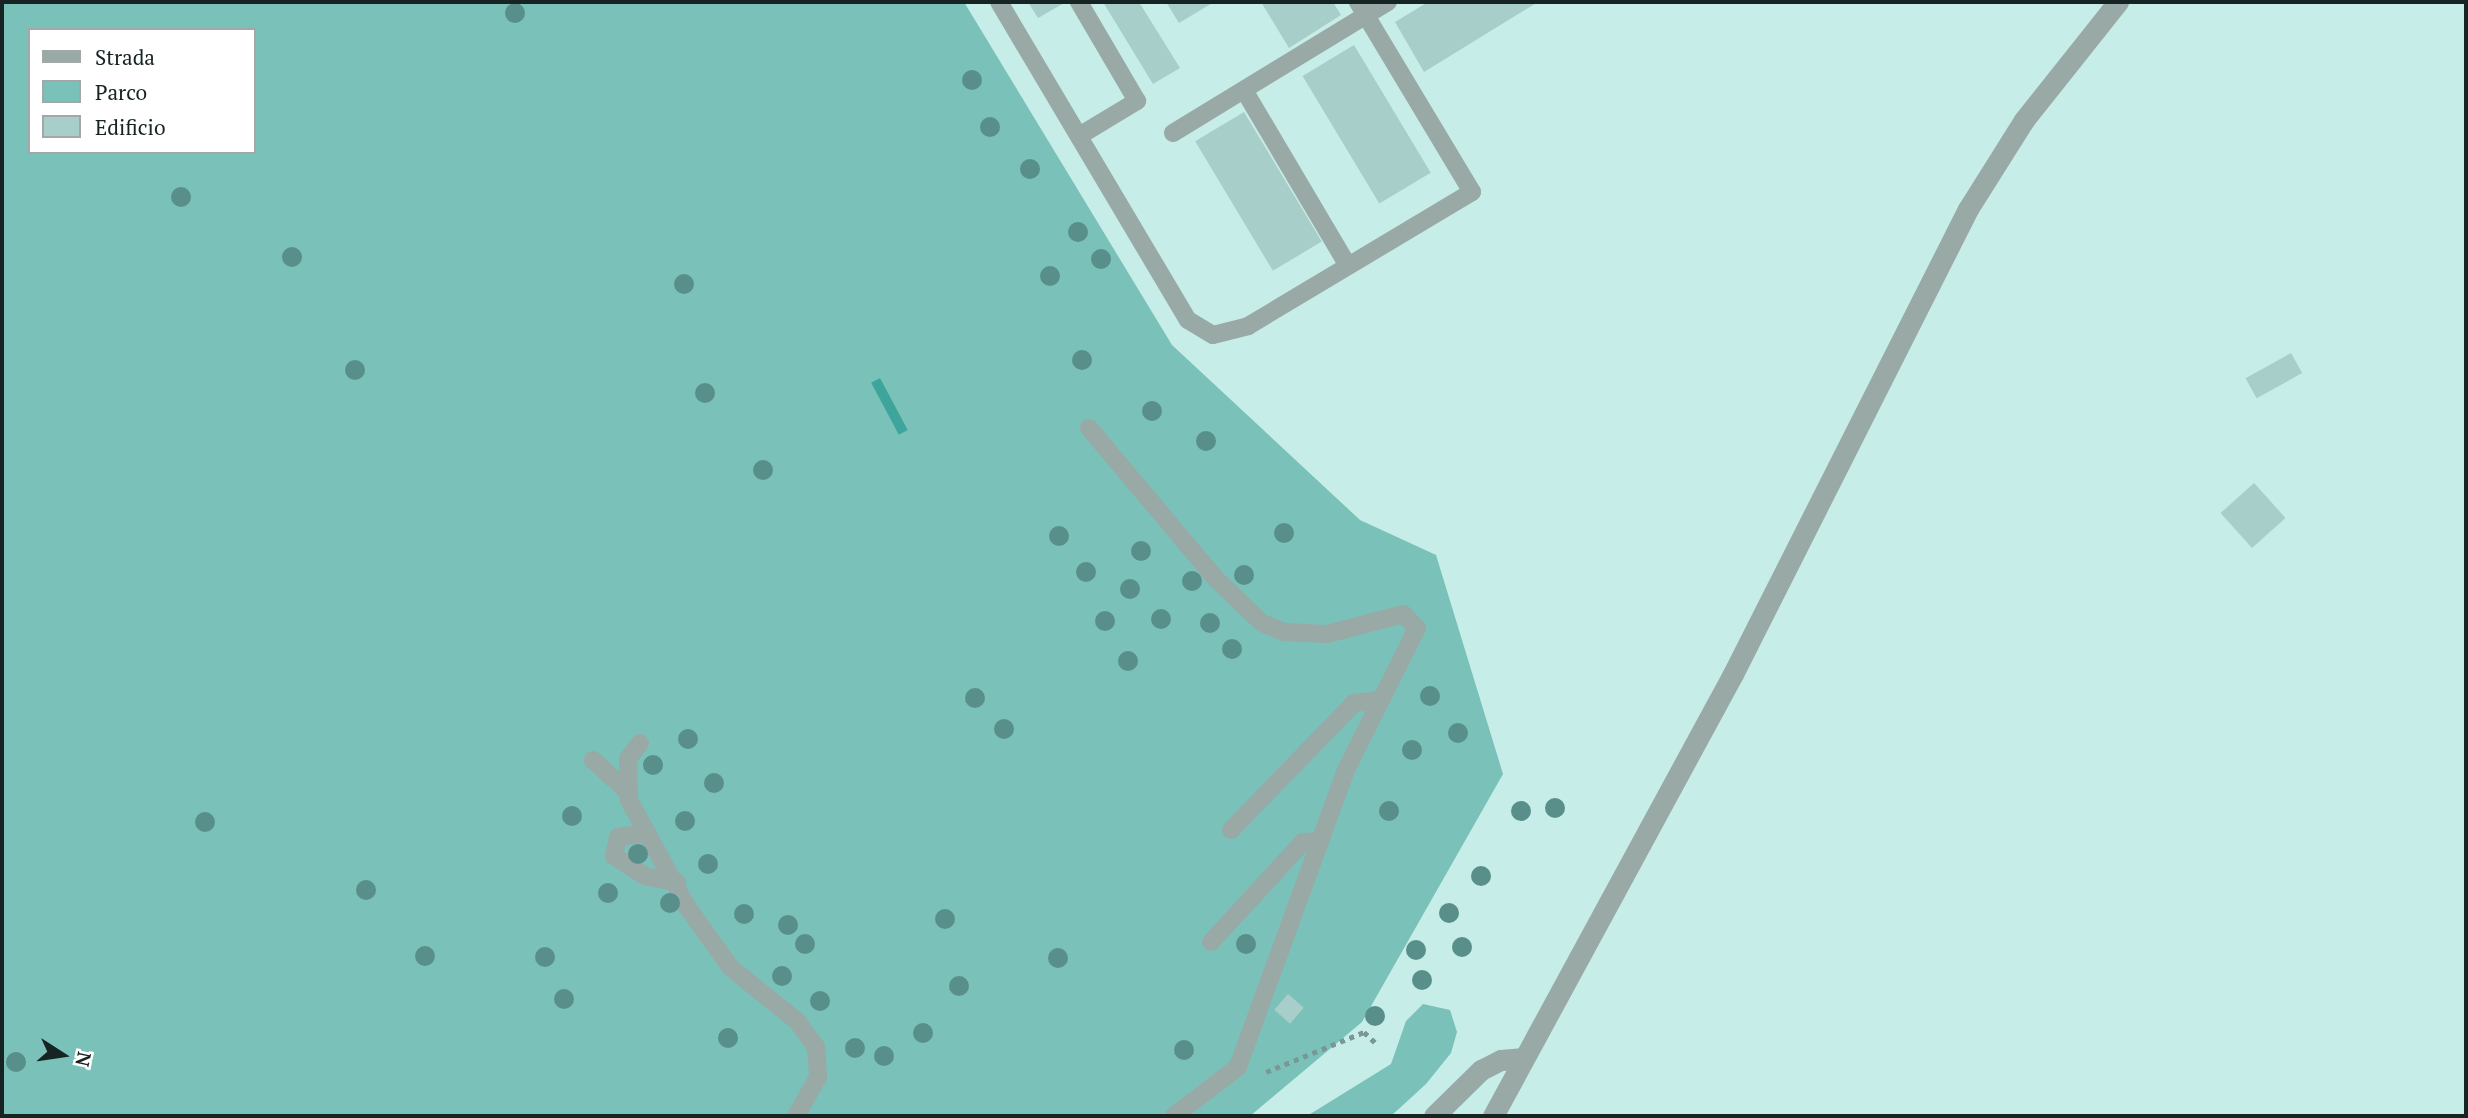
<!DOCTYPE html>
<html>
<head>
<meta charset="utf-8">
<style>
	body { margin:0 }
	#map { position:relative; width:2468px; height:1118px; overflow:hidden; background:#c6ede8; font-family:"PT Serif",serif }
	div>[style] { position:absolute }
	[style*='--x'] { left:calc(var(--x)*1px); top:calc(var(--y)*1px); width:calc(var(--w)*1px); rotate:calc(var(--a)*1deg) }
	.green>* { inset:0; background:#7ac1b9 }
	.water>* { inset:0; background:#3da59c; transform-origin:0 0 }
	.building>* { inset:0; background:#a8cec9; transform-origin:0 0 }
	.path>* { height:4.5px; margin-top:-2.25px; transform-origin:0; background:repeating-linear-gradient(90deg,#7b9794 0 5px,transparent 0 10px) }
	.lane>* { height:18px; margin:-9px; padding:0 9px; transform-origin:9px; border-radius:9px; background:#99a9a6 }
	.street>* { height:21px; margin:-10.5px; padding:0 10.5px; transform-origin:10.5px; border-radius:10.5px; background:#99a9a6 }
	.trees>* { width:20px; height:20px; margin:-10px; border-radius:50%; background:#598f8a }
	span { translate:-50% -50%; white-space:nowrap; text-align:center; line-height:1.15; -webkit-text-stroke:5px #fff; paint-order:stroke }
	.frame { position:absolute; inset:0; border:4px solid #162423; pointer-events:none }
	.legend { position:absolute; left:28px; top:28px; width:228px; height:126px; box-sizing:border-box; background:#fff; border:2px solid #a2a7a7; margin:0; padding:9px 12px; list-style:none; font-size:21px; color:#162423 }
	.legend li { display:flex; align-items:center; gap:14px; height:35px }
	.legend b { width:35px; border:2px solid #a2a7a7 }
	.north { position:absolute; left:28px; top:1020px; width:70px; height:70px; -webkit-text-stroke:5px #fff; paint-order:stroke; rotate:102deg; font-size:19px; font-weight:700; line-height:28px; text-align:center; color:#162423 }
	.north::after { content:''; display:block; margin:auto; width:24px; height:32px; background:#162423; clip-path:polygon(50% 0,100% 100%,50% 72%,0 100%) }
</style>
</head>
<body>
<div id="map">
	<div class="green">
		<div style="clip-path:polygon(evenodd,2px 2px,964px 2px,1172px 345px,1360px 520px,1436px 555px,1503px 774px,1362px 1022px,1250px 1116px,2px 1116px,2px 2px,30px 30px,254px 30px,254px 152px,30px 152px,30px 30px)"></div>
		<div style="clip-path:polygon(1423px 1004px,1450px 1010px,1457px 1032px,1451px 1053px,1426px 1084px,1391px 1116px,1307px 1116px,1391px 1064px,1406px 1021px)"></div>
	</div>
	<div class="water">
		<div style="left:880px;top:378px;width:59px;height:10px;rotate:62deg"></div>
	</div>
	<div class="building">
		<div style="clip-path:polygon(1028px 2px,1066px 2px,1038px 18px)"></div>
		<div style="clip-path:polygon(1103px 2px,1139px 2px,1180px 68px,1153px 84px)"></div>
		<div style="clip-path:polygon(1166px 2px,1214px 2px,1179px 23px)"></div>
		<div style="clip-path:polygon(1261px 2px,1333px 2px,1341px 15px,1289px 48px)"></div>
		<div style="clip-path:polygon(1428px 2px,1538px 2px,1424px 72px,1395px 22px)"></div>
		<div style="left:1354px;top:45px;width:149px;height:60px;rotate:59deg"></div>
		<div style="left:1244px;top:112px;width:151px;height:57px;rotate:59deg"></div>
		<div style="left:2291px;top:353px;width:23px;height:52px;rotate:61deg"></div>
		<div style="left:2254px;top:483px;width:47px;height:45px;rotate:48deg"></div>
		<div style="left:1288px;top:994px;width:21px;height:21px;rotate:41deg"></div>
	</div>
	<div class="path">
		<div style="--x:1266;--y:1072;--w:106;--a:-22.2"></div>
		<div style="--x:1364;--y:1032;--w:19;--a:43"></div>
	</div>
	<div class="lane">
		<div style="--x:999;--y:2;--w:370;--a:59.3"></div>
		<div style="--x:1188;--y:320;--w:29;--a:31"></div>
		<div style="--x:1213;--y:335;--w:36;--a:-14"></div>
		<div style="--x:1248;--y:326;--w:261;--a:-30.9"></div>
		<div style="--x:1472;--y:192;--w:222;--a:-121"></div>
		<div style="--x:1244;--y:90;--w:204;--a:59.4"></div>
		<div style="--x:1173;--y:133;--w:252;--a:-31.4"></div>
		<div style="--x:1079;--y:136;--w:68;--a:-31.1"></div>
		<div style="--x:1137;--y:101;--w:115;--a:-120.4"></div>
		<div style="--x:1089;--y:428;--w:197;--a:49.9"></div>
		<div style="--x:1216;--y:579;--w:64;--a:43.7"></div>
		<div style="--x:1262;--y:623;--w:24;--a:22"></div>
		<div style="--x:1284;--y:632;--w:43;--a:2.7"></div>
		<div style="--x:1327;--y:634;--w:79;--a:-14.7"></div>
		<div style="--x:1403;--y:614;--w:20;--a:45"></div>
		<div style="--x:1417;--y:628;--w:159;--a:116.6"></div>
		<div style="--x:1346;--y:770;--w:316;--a:110"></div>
		<div style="--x:1238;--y:1067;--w:81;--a:142.6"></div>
		<div style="--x:640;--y:743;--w:20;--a:127"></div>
		<div style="--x:628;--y:759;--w:41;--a:88.6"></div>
		<div style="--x:629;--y:800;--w:123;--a:61.4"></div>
		<div style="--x:688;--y:908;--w:74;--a:54.4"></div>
		<div style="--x:731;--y:968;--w:85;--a:38.8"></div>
		<div style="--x:797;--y:1021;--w:32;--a:54"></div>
		<div style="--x:816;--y:1047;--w:30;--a:86"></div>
		<div style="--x:818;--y:1077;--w:45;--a:119.4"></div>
		<div style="--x:593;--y:760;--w:49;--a:42.5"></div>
		<div style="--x:1231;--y:830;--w:177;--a:-45.9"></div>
		<div style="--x:1354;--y:703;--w:26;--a:-7"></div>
		<div style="--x:647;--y:833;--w:29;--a:172"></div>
		<div style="--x:618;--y:837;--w:19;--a:102"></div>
		<div style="--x:614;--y:856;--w:37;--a:33"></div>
		<div style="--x:645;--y:876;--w:33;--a:12"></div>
		<div style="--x:1211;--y:942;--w:136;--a:-47.4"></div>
		<div style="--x:1303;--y:842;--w:17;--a:-3"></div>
	</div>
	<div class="street">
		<div style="--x:1434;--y:1116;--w:66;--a:-44.4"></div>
		<div style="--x:1481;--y:1070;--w:22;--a:-27"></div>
		<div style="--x:1501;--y:1060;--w:23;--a:-5"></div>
		<div style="--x:1493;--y:1116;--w:503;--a:-61.5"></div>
		<div style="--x:1733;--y:674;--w:521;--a:-63.19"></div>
		<div style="--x:1968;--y:209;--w:105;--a:-57.8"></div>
		<div style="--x:2024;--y:120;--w:151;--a:-51.5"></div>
	</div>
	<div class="trees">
		<div style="left:515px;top:13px"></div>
		<div style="left:972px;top:80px"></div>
		<div style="left:990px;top:127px"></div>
		<div style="left:1030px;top:169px"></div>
		<div style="left:181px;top:197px"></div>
		<div style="left:1078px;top:232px"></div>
		<div style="left:292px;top:257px"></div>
		<div style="left:1101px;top:259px"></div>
		<div style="left:1050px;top:276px"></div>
		<div style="left:684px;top:284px"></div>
		<div style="left:1082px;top:360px"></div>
		<div style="left:355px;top:370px"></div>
		<div style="left:705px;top:393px"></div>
		<div style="left:1152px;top:411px"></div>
		<div style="left:1206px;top:441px"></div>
		<div style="left:763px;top:470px"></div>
		<div style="left:1284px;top:533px"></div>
		<div style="left:1059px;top:536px"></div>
		<div style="left:1141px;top:551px"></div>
		<div style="left:1086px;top:572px"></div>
		<div style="left:1244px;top:575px"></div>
		<div style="left:1192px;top:581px"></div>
		<div style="left:1130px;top:589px"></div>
		<div style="left:1161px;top:619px"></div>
		<div style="left:1105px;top:621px"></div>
		<div style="left:1210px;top:623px"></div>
		<div style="left:1232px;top:649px"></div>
		<div style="left:1128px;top:661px"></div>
		<div style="left:1430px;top:696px"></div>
		<div style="left:975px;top:698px"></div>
		<div style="left:1004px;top:729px"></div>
		<div style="left:1458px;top:733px"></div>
		<div style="left:688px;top:739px"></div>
		<div style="left:1412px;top:750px"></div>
		<div style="left:653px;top:765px"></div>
		<div style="left:714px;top:783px"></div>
		<div style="left:1555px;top:808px"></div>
		<div style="left:1389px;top:811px"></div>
		<div style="left:1521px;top:811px"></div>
		<div style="left:572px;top:816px"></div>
		<div style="left:685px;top:821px"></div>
		<div style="left:205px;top:822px"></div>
		<div style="left:638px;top:854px"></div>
		<div style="left:708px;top:864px"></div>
		<div style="left:1481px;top:876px"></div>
		<div style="left:366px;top:890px"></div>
		<div style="left:608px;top:893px"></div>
		<div style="left:670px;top:903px"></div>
		<div style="left:1449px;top:913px"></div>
		<div style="left:744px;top:914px"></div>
		<div style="left:945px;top:919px"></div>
		<div style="left:788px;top:925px"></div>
		<div style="left:805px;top:944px"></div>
		<div style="left:1246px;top:944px"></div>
		<div style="left:1462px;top:947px"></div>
		<div style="left:1416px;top:950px"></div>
		<div style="left:425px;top:956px"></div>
		<div style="left:545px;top:957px"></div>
		<div style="left:1058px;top:958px"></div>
		<div style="left:782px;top:976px"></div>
		<div style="left:1422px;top:980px"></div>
		<div style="left:959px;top:986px"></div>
		<div style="left:564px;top:999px"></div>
		<div style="left:820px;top:1001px"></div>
		<div style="left:1375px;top:1016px"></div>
		<div style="left:923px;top:1033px"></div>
		<div style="left:728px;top:1038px"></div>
		<div style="left:855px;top:1048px"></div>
		<div style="left:1184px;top:1050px"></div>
		<div style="left:884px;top:1056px"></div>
		<div style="left:16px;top:1062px"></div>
	</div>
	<div class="frame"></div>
	<ul class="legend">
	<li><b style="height:9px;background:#99a9a6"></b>Strada</li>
	<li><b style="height:19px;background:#7ac1b9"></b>Parco</li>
	<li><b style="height:19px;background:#a8cec9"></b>Edificio</li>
	</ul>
	<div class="north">N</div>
</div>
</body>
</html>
